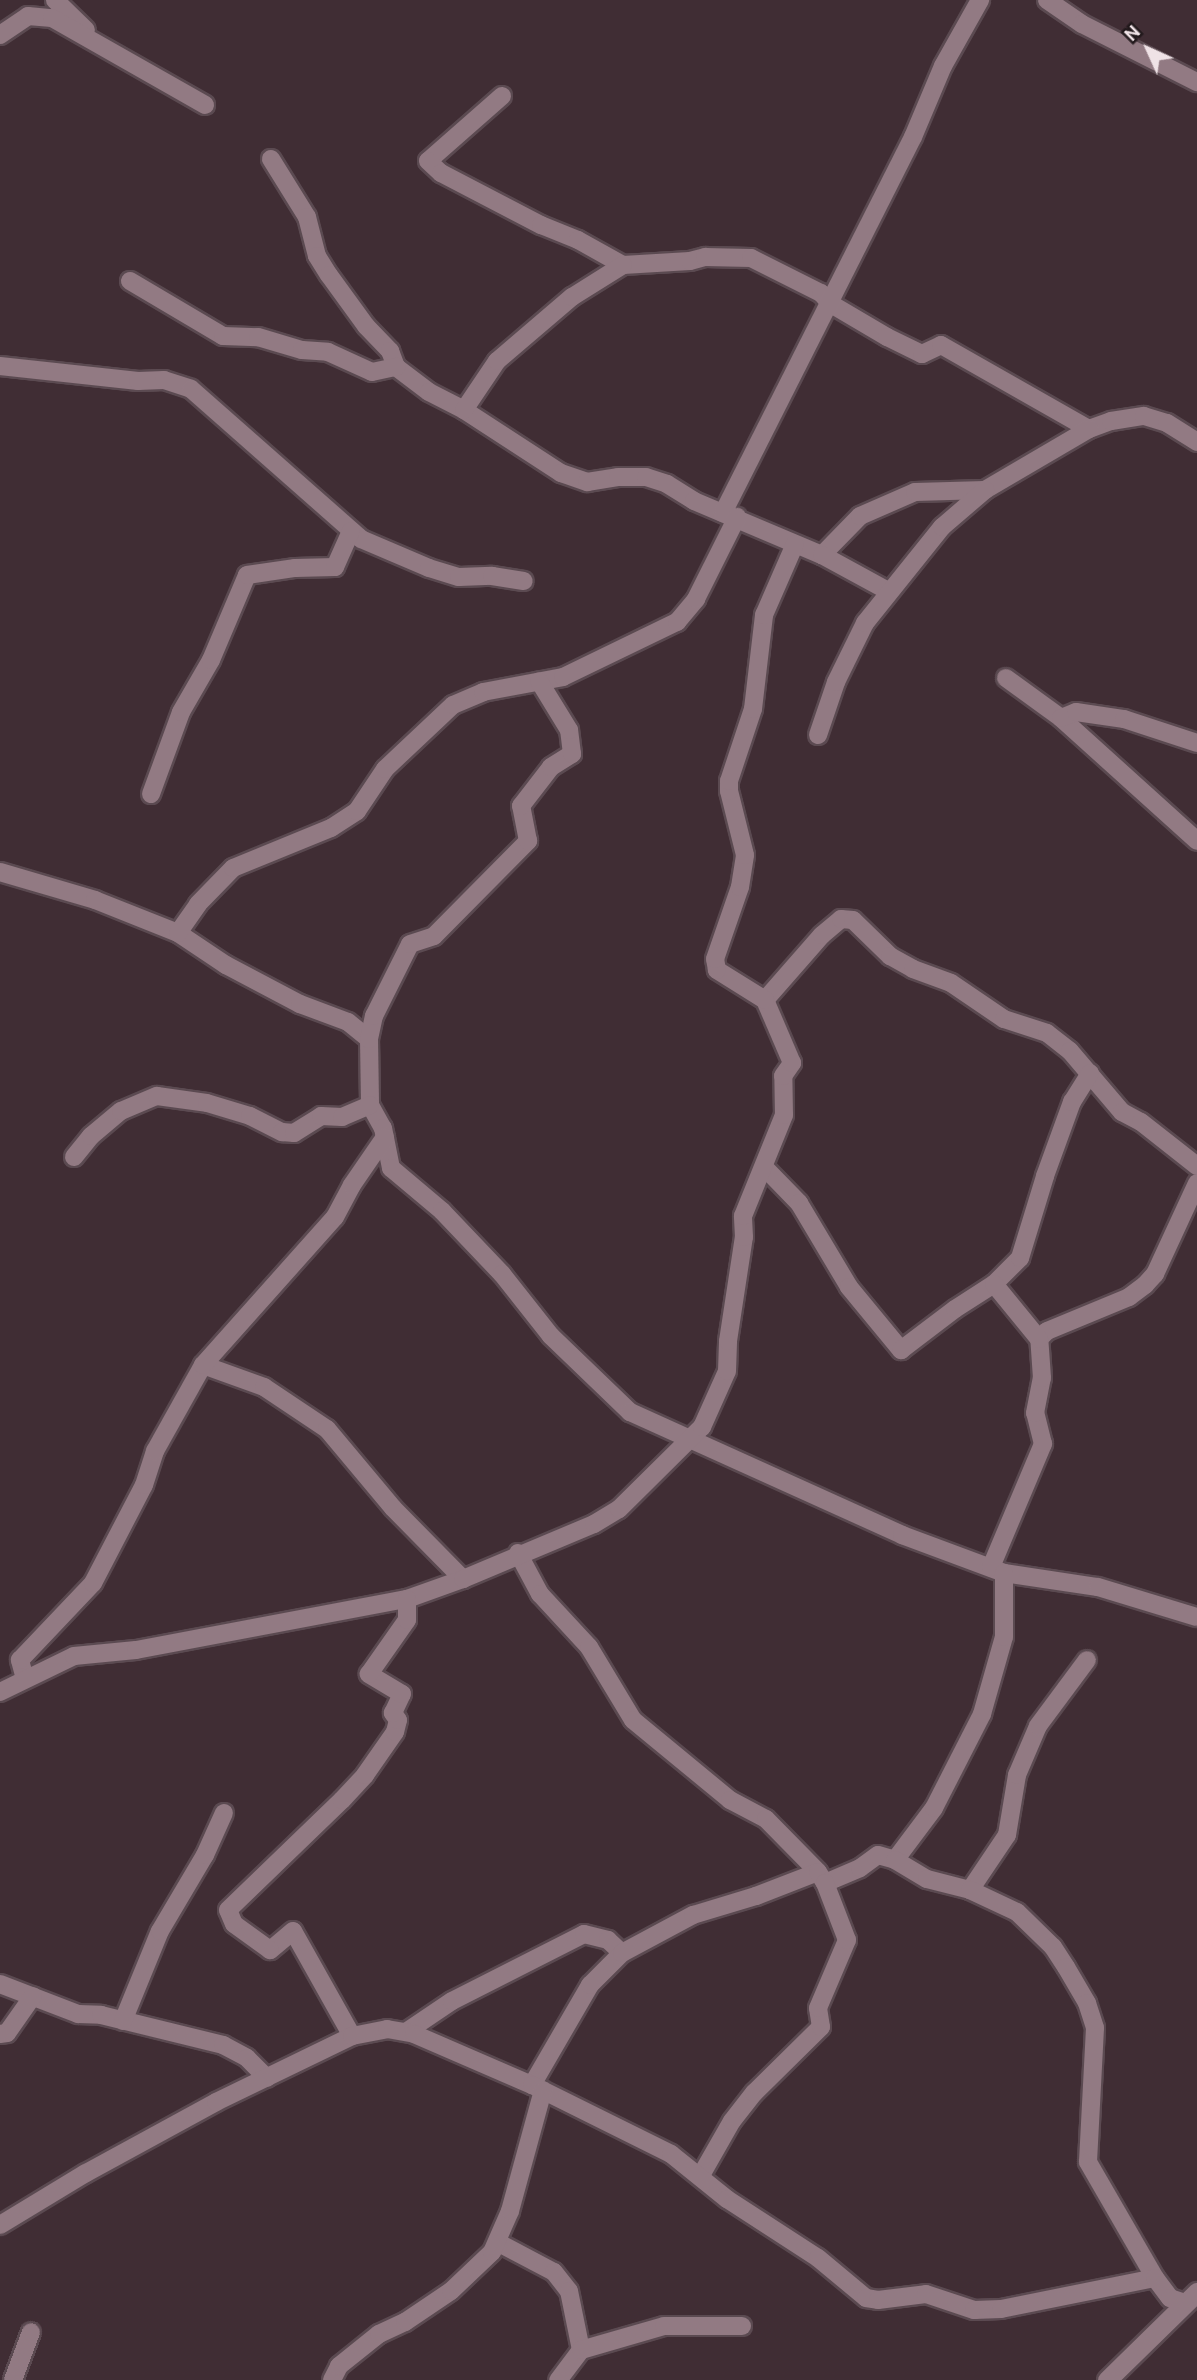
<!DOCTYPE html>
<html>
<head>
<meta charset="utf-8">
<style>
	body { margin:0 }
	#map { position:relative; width:1197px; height:2380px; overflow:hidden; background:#402d34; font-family:Overpass,sans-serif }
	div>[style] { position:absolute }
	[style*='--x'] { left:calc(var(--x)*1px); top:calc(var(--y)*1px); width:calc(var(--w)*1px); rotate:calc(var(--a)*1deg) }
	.roads { filter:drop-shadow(2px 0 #5b4a51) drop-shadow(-2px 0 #5b4a51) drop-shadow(0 2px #5b4a51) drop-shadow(0 -2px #5b4a51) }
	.minor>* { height:18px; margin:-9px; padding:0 9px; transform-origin:9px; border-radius:9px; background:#927a83 }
	.tertiary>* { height:19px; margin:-9.5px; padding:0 9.5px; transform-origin:9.5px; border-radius:9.5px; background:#927a83 }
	span { translate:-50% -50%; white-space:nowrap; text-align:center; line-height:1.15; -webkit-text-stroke:5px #21181b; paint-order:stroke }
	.north { position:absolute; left:1113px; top:14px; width:70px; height:70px; -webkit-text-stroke:5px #21181b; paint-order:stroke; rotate:315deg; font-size:19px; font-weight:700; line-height:28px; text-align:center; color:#efe2e6 }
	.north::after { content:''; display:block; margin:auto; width:24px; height:32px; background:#efe2e6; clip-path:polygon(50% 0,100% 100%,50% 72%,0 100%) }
</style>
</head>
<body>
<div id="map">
	<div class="roads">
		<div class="minor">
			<div style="--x:55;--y:0;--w:43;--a:44.1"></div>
			<div style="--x:1047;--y:0;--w:42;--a:34.4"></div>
			<div style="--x:1082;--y:24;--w:129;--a:26.8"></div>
			<div style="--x:0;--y:35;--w:34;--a:-34"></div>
			<div style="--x:28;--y:16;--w:24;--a:5"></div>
			<div style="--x:52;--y:18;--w:176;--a:29.6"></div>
			<div style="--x:502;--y:96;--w:98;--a:138.7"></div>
			<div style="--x:428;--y:161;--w:18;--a:43"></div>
			<div style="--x:441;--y:173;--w:113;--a:27.5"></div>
			<div style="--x:541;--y:225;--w:40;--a:22"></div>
			<div style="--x:578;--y:240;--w:51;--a:29.1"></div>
			<div style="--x:623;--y:265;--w:67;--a:-3.4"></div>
			<div style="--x:690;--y:261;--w:16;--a:-15"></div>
			<div style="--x:705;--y:257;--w:46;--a:1.2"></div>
			<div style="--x:751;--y:258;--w:78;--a:26.6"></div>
			<div style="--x:821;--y:293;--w:15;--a:48"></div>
			<div style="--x:831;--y:304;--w:65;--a:30.5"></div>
			<div style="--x:887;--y:337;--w:39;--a:26"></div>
			<div style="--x:922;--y:354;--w:21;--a:-25"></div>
			<div style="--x:941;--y:345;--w:170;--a:29.6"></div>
			<div style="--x:1089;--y:429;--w:23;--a:-20"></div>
			<div style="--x:1111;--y:421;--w:33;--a:-9"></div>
			<div style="--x:1144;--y:416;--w:24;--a:17"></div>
			<div style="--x:1167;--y:423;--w:36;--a:32"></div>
			<div style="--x:271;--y:159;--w:68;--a:58.2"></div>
			<div style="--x:307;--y:217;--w:40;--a:75.6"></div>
			<div style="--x:317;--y:256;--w:22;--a:58"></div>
			<div style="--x:329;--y:275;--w:63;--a:54"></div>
			<div style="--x:366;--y:326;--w:35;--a:46"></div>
			<div style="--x:390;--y:351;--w:17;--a:69"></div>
			<div style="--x:396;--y:367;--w:41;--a:37.1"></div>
			<div style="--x:429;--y:392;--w:39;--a:27"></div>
			<div style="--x:464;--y:410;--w:116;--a:33"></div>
			<div style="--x:561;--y:473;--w:28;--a:19"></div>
			<div style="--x:587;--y:482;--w:31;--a:-9"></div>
			<div style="--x:618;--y:477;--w:28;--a:0"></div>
			<div style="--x:646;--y:477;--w:22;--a:18"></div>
			<div style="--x:667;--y:484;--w:32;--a:32"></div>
			<div style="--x:694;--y:501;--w:139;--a:22.9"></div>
			<div style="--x:822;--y:555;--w:54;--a:-45.7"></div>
			<div style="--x:860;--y:516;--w:60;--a:-23.6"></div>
			<div style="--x:915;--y:492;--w:70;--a:-1.6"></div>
			<div style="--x:985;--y:490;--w:121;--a:-30.4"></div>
			<div style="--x:130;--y:281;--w:108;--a:30.6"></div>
			<div style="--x:223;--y:336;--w:35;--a:2"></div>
			<div style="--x:258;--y:337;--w:46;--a:16.5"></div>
			<div style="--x:302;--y:350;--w:26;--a:4"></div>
			<div style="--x:328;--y:352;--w:48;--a:24.4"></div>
			<div style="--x:372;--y:372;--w:25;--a:-12"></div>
			<div style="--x:0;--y:366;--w:139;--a:6.2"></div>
			<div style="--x:138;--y:381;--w:26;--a:-2"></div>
			<div style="--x:164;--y:380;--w:28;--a:18"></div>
			<div style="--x:191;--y:389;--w:227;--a:41.4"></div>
			<div style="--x:361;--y:539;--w:74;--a:23.1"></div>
			<div style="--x:429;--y:568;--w:31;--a:17"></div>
			<div style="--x:459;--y:577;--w:33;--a:-2"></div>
			<div style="--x:492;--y:576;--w:32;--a:9"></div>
			<div style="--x:464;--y:410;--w:59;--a:-56"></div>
			<div style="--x:497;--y:361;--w:99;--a:-40.5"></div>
			<div style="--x:572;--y:297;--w:60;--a:-32.1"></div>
			<div style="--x:723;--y:513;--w:421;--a:-63.2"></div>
			<div style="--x:913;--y:137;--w:77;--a:-67.1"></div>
			<div style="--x:943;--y:66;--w:76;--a:-60.7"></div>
			<div style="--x:822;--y:555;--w:75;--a:28.6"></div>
			<div style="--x:1006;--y:678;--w:68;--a:36"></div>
			<div style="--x:1061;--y:718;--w:183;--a:42.1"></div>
			<div style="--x:1061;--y:718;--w:16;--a:-22"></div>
			<div style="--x:1076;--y:712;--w:49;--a:8.3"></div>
			<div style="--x:1124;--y:719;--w:77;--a:18.2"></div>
			<div style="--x:818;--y:735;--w:56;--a:-71.2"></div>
			<div style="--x:836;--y:682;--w:66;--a:-63.8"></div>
			<div style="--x:865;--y:623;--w:123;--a:-51.3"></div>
			<div style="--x:942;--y:527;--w:57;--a:-40.7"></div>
			<div style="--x:151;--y:794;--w:87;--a:-69.9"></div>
			<div style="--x:181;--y:712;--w:60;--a:-60"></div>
			<div style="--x:211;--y:660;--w:92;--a:-67"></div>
			<div style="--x:247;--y:575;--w:49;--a:-8.3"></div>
			<div style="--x:295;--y:568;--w:40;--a:-1.4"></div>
			<div style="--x:335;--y:567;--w:39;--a:-66"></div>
			<div style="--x:0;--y:872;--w:99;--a:16.4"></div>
			<div style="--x:95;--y:900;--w:89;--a:21.7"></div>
			<div style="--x:178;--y:933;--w:58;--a:33.7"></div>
			<div style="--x:226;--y:965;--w:84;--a:27.8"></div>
			<div style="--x:300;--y:1004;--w:51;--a:20.6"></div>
			<div style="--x:348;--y:1022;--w:27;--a:39"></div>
			<div style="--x:369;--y:1039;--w:66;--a:89.1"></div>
			<div style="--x:370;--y:1105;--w:26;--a:61"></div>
			<div style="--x:383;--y:1128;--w:41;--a:78.7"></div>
			<div style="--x:391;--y:1168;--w:67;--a:40.1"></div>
			<div style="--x:442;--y:1211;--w:87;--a:46.4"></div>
			<div style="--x:502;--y:1274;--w:79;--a:51.7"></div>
			<div style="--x:551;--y:1336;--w:110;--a:43.9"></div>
			<div style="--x:630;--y:1412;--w:299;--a:24.3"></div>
			<div style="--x:902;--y:1535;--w:109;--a:20.4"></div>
			<div style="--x:1004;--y:1573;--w:95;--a:8.5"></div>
			<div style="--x:1098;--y:1587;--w:103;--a:16.9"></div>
			<div style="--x:178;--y:933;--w:35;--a:-55"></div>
			<div style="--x:198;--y:904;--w:50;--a:-45.8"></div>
			<div style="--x:233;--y:868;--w:106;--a:-22.2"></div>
			<div style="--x:331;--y:828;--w:31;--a:-33"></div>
			<div style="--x:357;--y:811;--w:50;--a:-56.3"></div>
			<div style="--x:385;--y:769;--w:93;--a:-43.3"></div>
			<div style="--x:453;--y:705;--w:33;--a:-23"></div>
			<div style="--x:483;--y:692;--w:81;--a:-10.6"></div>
			<div style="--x:563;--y:677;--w:127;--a:-25.8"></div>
			<div style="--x:677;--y:622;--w:30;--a:-50"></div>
			<div style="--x:696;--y:599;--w:92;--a:-63.4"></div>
			<div style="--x:765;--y:1000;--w:86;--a:-48.8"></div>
			<div style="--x:822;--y:935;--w:25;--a:-40"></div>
			<div style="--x:841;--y:919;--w:12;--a:5"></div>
			<div style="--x:853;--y:920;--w:52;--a:44.2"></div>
			<div style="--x:890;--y:956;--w:26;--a:29"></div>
			<div style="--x:913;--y:969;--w:40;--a:20.2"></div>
			<div style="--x:951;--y:983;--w:64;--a:34.2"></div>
			<div style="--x:1004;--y:1019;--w:45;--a:18"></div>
			<div style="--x:1047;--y:1033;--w:29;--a:38"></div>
			<div style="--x:1070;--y:1051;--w:80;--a:49.6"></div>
			<div style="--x:1122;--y:1112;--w:21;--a:28"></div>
			<div style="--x:1141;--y:1122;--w:71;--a:38.2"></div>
			<div style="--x:369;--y:1039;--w:24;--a:-78"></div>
			<div style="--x:374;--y:1016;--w:80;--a:-63.4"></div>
			<div style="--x:410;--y:944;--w:25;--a:-18"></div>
			<div style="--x:434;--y:936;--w:134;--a:-45.3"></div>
			<div style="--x:528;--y:841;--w:36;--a:-101"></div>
			<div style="--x:521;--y:806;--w:49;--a:-52.4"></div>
			<div style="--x:551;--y:767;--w:25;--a:-32"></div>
			<div style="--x:572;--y:754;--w:24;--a:-97"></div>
			<div style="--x:569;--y:730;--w:57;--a:-121.5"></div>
			<div style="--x:74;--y:1157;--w:27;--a:-51"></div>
			<div style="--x:91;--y:1136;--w:39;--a:-40"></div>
			<div style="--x:121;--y:1111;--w:39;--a:-23"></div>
			<div style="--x:157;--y:1096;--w:50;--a:8"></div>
			<div style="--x:207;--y:1103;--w:45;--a:16.8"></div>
			<div style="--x:250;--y:1116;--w:36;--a:27"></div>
			<div style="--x:282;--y:1132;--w:12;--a:5"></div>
			<div style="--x:294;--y:1133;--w:32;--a:-32"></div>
			<div style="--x:321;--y:1116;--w:21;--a:3"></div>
			<div style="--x:342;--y:1117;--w:30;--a:-23"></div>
			<div style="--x:765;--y:1168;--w:49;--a:45.8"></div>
			<div style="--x:799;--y:1203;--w:98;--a:59.2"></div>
			<div style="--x:849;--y:1287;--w:82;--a:50.5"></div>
			<div style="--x:901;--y:1350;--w:68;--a:-37.2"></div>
			<div style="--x:955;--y:1309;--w:46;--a:-32.7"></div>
			<div style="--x:994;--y:1284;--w:37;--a:-45"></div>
			<div style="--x:1020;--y:1258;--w:86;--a:-73"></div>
			<div style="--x:1045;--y:1176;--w:79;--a:-70"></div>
			<div style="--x:1072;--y:1102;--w:34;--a:-58"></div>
			<div style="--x:1039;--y:1339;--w:11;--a:-45"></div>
			<div style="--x:1047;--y:1331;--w:89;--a:-22.5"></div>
			<div style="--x:1129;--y:1297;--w:20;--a:-37"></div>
			<div style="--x:1145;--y:1285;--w:15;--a:-48"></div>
			<div style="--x:1155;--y:1274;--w:100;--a:-65.2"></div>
			<div style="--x:203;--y:1365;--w:65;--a:19.8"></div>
			<div style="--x:264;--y:1387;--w:76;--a:33.7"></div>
			<div style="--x:327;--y:1429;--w:103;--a:50.1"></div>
			<div style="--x:393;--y:1508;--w:100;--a:45.4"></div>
			<div style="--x:518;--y:1553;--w:47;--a:61.8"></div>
			<div style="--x:540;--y:1594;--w:72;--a:47.2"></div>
			<div style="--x:589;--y:1647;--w:85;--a:58.9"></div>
			<div style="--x:633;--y:1720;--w:126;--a:39.5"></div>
			<div style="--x:730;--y:1800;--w:41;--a:27.8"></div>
			<div style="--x:766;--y:1819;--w:74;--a:45.5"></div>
			<div style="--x:991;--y:1567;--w:134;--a:-67.1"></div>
			<div style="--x:1043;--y:1444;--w:32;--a:-104"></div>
			<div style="--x:1035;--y:1413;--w:36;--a:-79"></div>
			<div style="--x:1042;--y:1378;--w:39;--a:-94"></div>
			<div style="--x:1039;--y:1339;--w:71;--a:-129.3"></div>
			<div style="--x:25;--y:1679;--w:20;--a:-105"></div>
			<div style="--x:20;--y:1660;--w:106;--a:-46.5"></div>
			<div style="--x:93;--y:1583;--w:110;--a:-62.5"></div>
			<div style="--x:144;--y:1485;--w:36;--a:-72"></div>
			<div style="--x:155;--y:1451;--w:98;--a:-60.8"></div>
			<div style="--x:203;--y:1365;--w:198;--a:-48.3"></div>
			<div style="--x:335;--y:1217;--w:36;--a:-62"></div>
			<div style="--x:352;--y:1185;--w:58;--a:-55.5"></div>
			<div style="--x:0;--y:1692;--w:82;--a:-25.9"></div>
			<div style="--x:74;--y:1656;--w:62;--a:-5.5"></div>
			<div style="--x:136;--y:1650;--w:276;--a:-10.7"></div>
			<div style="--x:407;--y:1599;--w:59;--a:-19.7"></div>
			<div style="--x:463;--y:1579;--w:142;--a:-22.8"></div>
			<div style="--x:594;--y:1524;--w:29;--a:-31"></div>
			<div style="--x:619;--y:1509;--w:117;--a:-44.7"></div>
			<div style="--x:702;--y:1427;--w:61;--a:-65.9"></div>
			<div style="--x:727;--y:1371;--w:30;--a:-88"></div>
			<div style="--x:728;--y:1341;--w:105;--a:-81.3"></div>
			<div style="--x:744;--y:1237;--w:21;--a:-93"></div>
			<div style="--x:743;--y:1216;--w:109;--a:-67.9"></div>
			<div style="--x:784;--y:1115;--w:39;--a:-91"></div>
			<div style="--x:783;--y:1076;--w:16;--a:-55"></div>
			<div style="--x:792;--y:1063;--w:69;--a:-113.2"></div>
			<div style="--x:765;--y:1000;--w:57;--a:-148"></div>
			<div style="--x:717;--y:970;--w:11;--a:-100"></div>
			<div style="--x:715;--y:959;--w:76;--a:-70.9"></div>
			<div style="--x:740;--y:887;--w:32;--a:-81"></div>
			<div style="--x:745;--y:855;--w:66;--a:-104"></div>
			<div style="--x:729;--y:791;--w:10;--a:-90"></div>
			<div style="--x:729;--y:781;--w:76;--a:-71.6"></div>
			<div style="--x:753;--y:709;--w:95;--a:-83.3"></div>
			<div style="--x:764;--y:615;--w:77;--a:-66.4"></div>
			<div style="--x:895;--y:1860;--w:65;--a:-53.1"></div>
			<div style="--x:934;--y:1808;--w:106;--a:-62.9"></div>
			<div style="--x:982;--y:1714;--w:80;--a:-74.1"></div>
			<div style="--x:1004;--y:1637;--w:64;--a:-90"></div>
			<div style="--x:970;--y:1890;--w:66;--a:-56.1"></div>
			<div style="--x:1007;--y:1835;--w:61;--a:-80.5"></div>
			<div style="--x:1017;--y:1775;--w:53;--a:-66.8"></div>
			<div style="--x:1038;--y:1726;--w:82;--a:-53.4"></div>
			<div style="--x:0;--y:1984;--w:84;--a:21"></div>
			<div style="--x:78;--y:2014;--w:23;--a:2"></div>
			<div style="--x:101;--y:2015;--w:126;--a:13.8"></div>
			<div style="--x:223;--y:2045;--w:27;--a:28"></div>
			<div style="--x:247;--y:2058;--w:28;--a:45"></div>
			<div style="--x:123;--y:2021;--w:97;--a:-67.7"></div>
			<div style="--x:160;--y:1931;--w:88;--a:-59.4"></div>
			<div style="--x:205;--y:1855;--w:46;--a:-65.7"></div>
			<div style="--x:406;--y:2032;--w:55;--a:-34"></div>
			<div style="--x:452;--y:2001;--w:148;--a:-26.9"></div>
			<div style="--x:584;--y:1934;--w:25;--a:14"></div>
			<div style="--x:608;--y:1940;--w:19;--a:43"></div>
			<div style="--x:0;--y:2034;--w:7;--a:-8"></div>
			<div style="--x:7;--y:2033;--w:45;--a:-54.9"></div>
			<div style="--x:352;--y:2036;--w:120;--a:-119.3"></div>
			<div style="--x:293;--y:1931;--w:30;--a:140"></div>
			<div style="--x:270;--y:1950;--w:44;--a:-144.2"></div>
			<div style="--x:234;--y:1924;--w:15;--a:-113"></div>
			<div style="--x:228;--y:1910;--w:158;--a:-44"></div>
			<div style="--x:342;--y:1800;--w:34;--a:-47"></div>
			<div style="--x:365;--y:1775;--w:52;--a:-55.1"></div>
			<div style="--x:395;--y:1732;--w:12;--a:-76"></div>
			<div style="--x:398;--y:1720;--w:9;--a:-126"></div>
			<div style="--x:393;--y:1713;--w:21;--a:-65"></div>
			<div style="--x:402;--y:1694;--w:39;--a:-149"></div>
			<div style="--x:369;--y:1674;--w:66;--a:-54.9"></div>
			<div style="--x:407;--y:1620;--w:21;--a:-90"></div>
			<div style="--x:532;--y:2085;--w:116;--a:-59.9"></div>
			<div style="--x:590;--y:1985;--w:45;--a:-45"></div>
			<div style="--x:622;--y:1953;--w:81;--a:-28.2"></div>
			<div style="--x:693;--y:1915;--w:66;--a:-16.8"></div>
			<div style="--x:756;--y:1896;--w:66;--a:-21.2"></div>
			<div style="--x:818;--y:1872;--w:13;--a:58"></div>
			<div style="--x:825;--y:1883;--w:38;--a:-23"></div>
			<div style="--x:860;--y:1868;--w:22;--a:-36"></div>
			<div style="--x:878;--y:1855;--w:18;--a:16"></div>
			<div style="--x:895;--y:1860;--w:37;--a:31"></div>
			<div style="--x:927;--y:1879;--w:44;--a:14.3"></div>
			<div style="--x:970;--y:1890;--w:52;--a:25.1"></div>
			<div style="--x:1017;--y:1912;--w:50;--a:44.2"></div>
			<div style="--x:1053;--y:1947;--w:24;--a:57"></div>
			<div style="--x:1066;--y:1967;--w:42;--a:59.7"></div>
			<div style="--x:1087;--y:2003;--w:26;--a:72"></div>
			<div style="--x:1095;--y:2028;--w:134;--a:93"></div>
			<div style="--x:1088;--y:2162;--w:134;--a:60"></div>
			<div style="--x:700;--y:2177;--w:64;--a:-60.3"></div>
			<div style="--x:732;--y:2121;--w:36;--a:-52"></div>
			<div style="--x:754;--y:2093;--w:94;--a:-44.6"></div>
			<div style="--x:821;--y:2027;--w:19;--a:-99"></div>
			<div style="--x:818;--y:2008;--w:74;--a:-66.9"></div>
			<div style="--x:847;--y:1940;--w:61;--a:-111.1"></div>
			<div style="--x:0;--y:2225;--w:100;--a:-31.2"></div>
			<div style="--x:86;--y:2173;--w:148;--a:-28.6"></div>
			<div style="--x:216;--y:2102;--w:151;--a:-25.9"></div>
			<div style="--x:352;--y:2036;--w:36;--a:-11"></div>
			<div style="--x:387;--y:2029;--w:27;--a:10"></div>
			<div style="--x:414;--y:2034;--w:129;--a:23.4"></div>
			<div style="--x:532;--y:2085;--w:155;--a:26.4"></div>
			<div style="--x:671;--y:2154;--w:72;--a:38.8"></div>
			<div style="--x:727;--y:2199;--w:108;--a:33"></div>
			<div style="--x:818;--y:2258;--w:62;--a:39.8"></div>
			<div style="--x:866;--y:2298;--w:12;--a:9"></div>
			<div style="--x:878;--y:2300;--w:48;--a:-7.1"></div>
			<div style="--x:926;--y:2294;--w:51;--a:18.4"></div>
			<div style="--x:974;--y:2310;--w:27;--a:-2"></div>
			<div style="--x:1001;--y:2309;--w:157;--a:-11.4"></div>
			<div style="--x:1155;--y:2278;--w:25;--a:53"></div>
			<div style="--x:1170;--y:2298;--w:16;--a:18"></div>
			<div style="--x:497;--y:2242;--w:64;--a:27.8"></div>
			<div style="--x:554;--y:2272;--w:24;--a:52"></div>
			<div style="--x:569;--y:2291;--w:60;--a:78.5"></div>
			<div style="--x:581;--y:2350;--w:38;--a:127"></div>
			<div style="--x:581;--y:2350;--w:86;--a:-16.1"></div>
			<div style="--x:664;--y:2326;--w:78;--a:0"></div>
			<div style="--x:13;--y:2380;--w:51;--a:-69.4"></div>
			<div style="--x:332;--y:2380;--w:16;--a:-63"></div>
			<div style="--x:339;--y:2366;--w:51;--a:-38.7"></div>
			<div style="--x:379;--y:2334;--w:29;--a:-25"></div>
			<div style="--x:405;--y:2322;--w:55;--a:-34"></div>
			<div style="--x:451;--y:2291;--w:57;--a:-43.6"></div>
			<div style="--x:492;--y:2252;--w:45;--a:-66.3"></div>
			<div style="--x:510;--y:2211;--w:125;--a:-74.7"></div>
		</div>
		<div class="tertiary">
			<div style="--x:1107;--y:2380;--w:126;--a:-44.4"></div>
		</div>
	</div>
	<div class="north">N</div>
</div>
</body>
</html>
